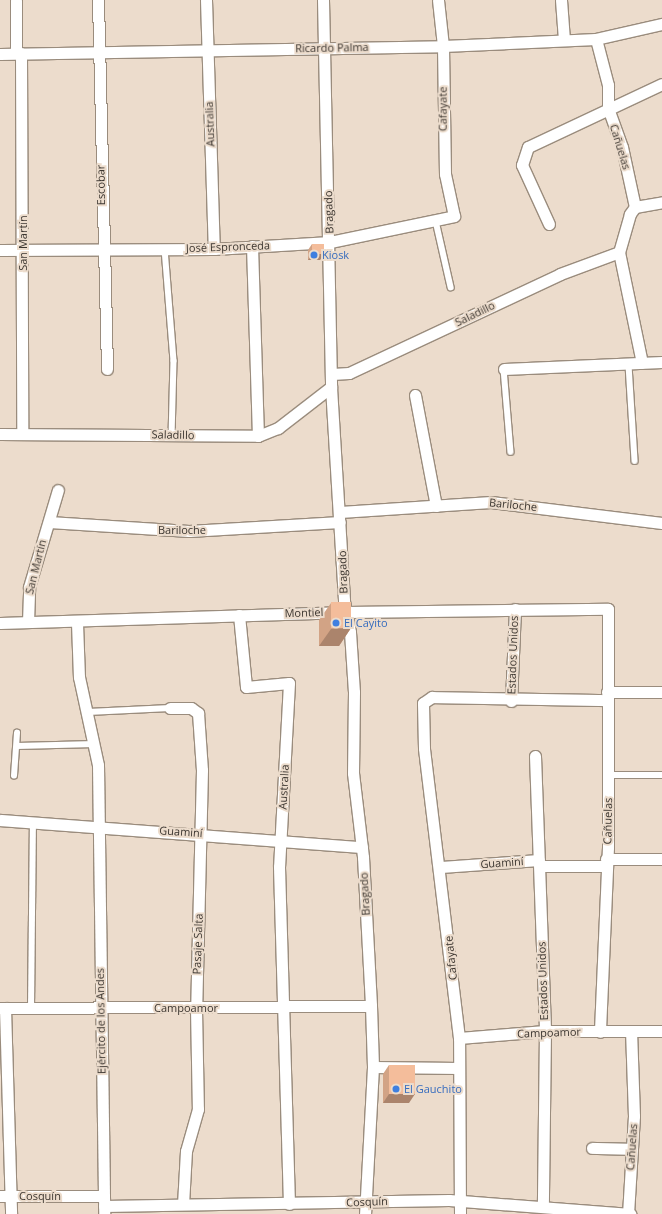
<!DOCTYPE html>
<html>
<head>
<meta charset="utf-8">
<style>
	body { margin:0 }
	#map { position:relative; width:662px; height:1214px; overflow:hidden; background:#ecdccc; font-family:"Open Sans",sans-serif }
	div>[style] { position:absolute }
	[style*='--x'] { left:calc(var(--x)*1px); top:calc(var(--y)*1px); width:calc(var(--w)*1px); rotate:calc(var(--a)*1deg) }
	.roads { filter:drop-shadow(1px 0 #9a8c7d) drop-shadow(-1px 0 #9a8c7d) drop-shadow(0 1px #9a8c7d) drop-shadow(0 -1px #9a8c7d) }
	.lane>* { height:5.5px; margin:-2.75px; padding:0 2.75px; transform-origin:2.75px; border-radius:2.75px; background:#fff }
	.street>* { height:11px; margin:-5.5px; padding:0 5.5px; transform-origin:5.5px; border-radius:5.5px; background:#fff }
	.wall>* { inset:0; background:#d2a385 }
	.shaded-wall>* { inset:0; background:#ab846c }
	.building>* { inset:0; background:#f4bd9b; transform-origin:0 0 }
	.dots>* { width:11px; height:11px; translate:-50% -50%; box-sizing:border-box; border:2px solid #ecdccc; border-radius:50% }
	span { translate:-50% -50%; white-space:nowrap; text-align:center; line-height:1.15; -webkit-text-stroke:4px #ecdccc; paint-order:stroke }
	.street-label { font-size:11px; color:#3c3630 }
	.shop-label { font-size:11px; color:#366cbe }
	.left { translate:0 -50%; text-align:left }
</style>
</head>
<body>
<div id="map">
	<div class="roads">
		<div class="lane">
			<div style="--x:436;--y:221;--w:68;--a:77.2"></div>
			<div style="--x:165;--y:249;--w:112;--a:85.4"></div>
			<div style="--x:174;--y:361;--w:74;--a:91.5"></div>
			<div style="--x:629;--y:365;--w:96;--a:86.4"></div>
			<div style="--x:504;--y:369;--w:83;--a:85.2"></div>
			<div style="--x:88;--y:712;--w:82;--a:-2.8"></div>
			<div style="--x:17;--y:746;--w:78;--a:-1.5"></div>
			<div style="--x:608;--y:775;--w:54;--a:0"></div>
			<div style="--x:14;--y:776;--w:43;--a:-86"></div>
			<div style="--x:31;--y:1008;--w:185;--a:-89.4"></div>
		</div>
		<div class="street">
			<div style="--x:98;--y:0;--w:369;--a:88.6"></div>
			<div style="--x:206;--y:0;--w:249;--a:88.2"></div>
			<div style="--x:323;--y:0;--w:387;--a:88.8"></div>
			<div style="--x:331;--y:387;--w:214;--a:86.5"></div>
			<div style="--x:344;--y:601;--w:32;--a:79"></div>
			<div style="--x:350;--y:632;--w:60;--a:86.2"></div>
			<div style="--x:354;--y:692;--w:81;--a:90.7"></div>
			<div style="--x:353;--y:773;--w:85;--a:83.2"></div>
			<div style="--x:363;--y:857;--w:149;--a:86.9"></div>
			<div style="--x:371;--y:1006;--w:61;--a:88.1"></div>
			<div style="--x:373;--y:1067;--w:147;--a:93.1"></div>
			<div style="--x:561;--y:0;--w:40;--a:85.7"></div>
			<div style="--x:596;--y:39;--w:48;--a:75.4"></div>
			<div style="--x:608;--y:85;--w:23;--a:90"></div>
			<div style="--x:608;--y:108;--w:41;--a:70.3"></div>
			<div style="--x:622;--y:147;--w:61;--a:77.8"></div>
			<div style="--x:16;--y:53;--w:53;--a:-90"></div>
			<div style="--x:21;--y:53;--w:380;--a:89.8"></div>
			<div style="--x:0;--y:54;--w:443;--a:-1"></div>
			<div style="--x:443;--y:46;--w:153;--a:-2.6"></div>
			<div style="--x:596;--y:39;--w:68;--a:-12.8"></div>
			<div style="--x:635;--y:207;--w:9;--a:126"></div>
			<div style="--x:630;--y:214;--w:40;--a:106"></div>
			<div style="--x:619;--y:252;--w:113;--a:78.3"></div>
			<div style="--x:635;--y:207;--w:27;--a:-10"></div>
			<div style="--x:549;--y:224;--w:65;--a:-114.6"></div>
			<div style="--x:522;--y:165;--w:19;--a:-72"></div>
			<div style="--x:528;--y:147;--w:148;--a:-25.2"></div>
			<div style="--x:252;--y:246;--w:190;--a:88.2"></div>
			<div style="--x:0;--y:250;--w:214;--a:-0.3"></div>
			<div style="--x:214;--y:249;--w:116;--a:-3.5"></div>
			<div style="--x:330;--y:242;--w:127;--a:-11.8"></div>
			<div style="--x:454;--y:216;--w:43;--a:-102.1"></div>
			<div style="--x:445;--y:174;--w:128;--a:-90.9"></div>
			<div style="--x:443;--y:46;--w:46;--a:-96.2"></div>
			<div style="--x:504;--y:369;--w:158;--a:-2.5"></div>
			<div style="--x:332;--y:374;--w:17;--a:-3"></div>
			<div style="--x:349;--y:373;--w:233;--a:-25.1"></div>
			<div style="--x:560;--y:274;--w:63;--a:-20.4"></div>
			<div style="--x:415;--y:395;--w:113;--a:79.3"></div>
			<div style="--x:0;--y:434;--w:258;--a:0.4"></div>
			<div style="--x:258;--y:436;--w:22;--a:-22"></div>
			<div style="--x:278;--y:428;--w:67;--a:-37.7"></div>
			<div style="--x:340;--y:512;--w:151;--a:-3.8"></div>
			<div style="--x:491;--y:502;--w:172;--a:7"></div>
			<div style="--x:49;--y:522;--w:140;--a:3.7"></div>
			<div style="--x:189;--y:531;--w:151;--a:-3.4"></div>
			<div style="--x:239;--y:615;--w:72;--a:84.4"></div>
			<div style="--x:246;--y:687;--w:43;--a:-5.3"></div>
			<div style="--x:289;--y:683;--w:184;--a:93.1"></div>
			<div style="--x:279;--y:867;--w:337;--a:88.3"></div>
			<div style="--x:28;--y:622;--w:35;--a:-88"></div>
			<div style="--x:29;--y:587;--w:101;--a:-73.4"></div>
			<div style="--x:0;--y:623;--w:347;--a:-1.8"></div>
			<div style="--x:347;--y:612;--w:261;--a:-0.7"></div>
			<div style="--x:608;--y:609;--w:238;--a:90"></div>
			<div style="--x:608;--y:847;--w:185;--a:92.5"></div>
			<div style="--x:77;--y:623;--w:54;--a:87.9"></div>
			<div style="--x:79;--y:677;--w:90;--a:77.8"></div>
			<div style="--x:98;--y:765;--w:449;--a:89.2"></div>
			<div style="--x:607;--y:692;--w:55;--a:0"></div>
			<div style="--x:511;--y:701;--w:92;--a:-87.5"></div>
			<div style="--x:170;--y:708;--w:21;--a:0"></div>
			<div style="--x:191;--y:708;--w:9;--a:36"></div>
			<div style="--x:198;--y:713;--w:57;--a:86"></div>
			<div style="--x:202;--y:770;--w:239;--a:91.4"></div>
			<div style="--x:196;--y:1009;--w:100;--a:88.9"></div>
			<div style="--x:198;--y:1109;--w:44;--a:105.9"></div>
			<div style="--x:186;--y:1151;--w:53;--a:93.2"></div>
			<div style="--x:535;--y:756;--w:275;--a:87.9"></div>
			<div style="--x:545;--y:1031;--w:175;--a:90.7"></div>
			<div style="--x:0;--y:820;--w:363;--a:4.3"></div>
			<div style="--x:606;--y:859;--w:56;--a:0"></div>
			<div style="--x:540;--y:866;--w:66;--a:0"></div>
			<div style="--x:441;--y:867;--w:98;--a:-4.1"></div>
			<div style="--x:0;--y:1008;--w:371;--a:-0.3"></div>
			<div style="--x:5;--y:1008;--w:206;--a:88.3"></div>
			<div style="--x:459;--y:1038;--w:86;--a:-4.7"></div>
			<div style="--x:545;--y:1031;--w:117;--a:0"></div>
			<div style="--x:373;--y:1067;--w:86;--a:0.7"></div>
			<div style="--x:592;--y:1148;--w:40;--a:1.4"></div>
			<div style="--x:0;--y:1196;--w:104;--a:0"></div>
			<div style="--x:104;--y:1206;--w:345;--a:-1"></div>
			<div style="--x:449;--y:1200;--w:182;--a:4.4"></div>
			<div style="--x:460;--y:1214;--w:176;--a:-90.3"></div>
			<div style="--x:459;--y:1038;--w:292;--a:-96.9"></div>
			<div style="--x:424;--y:748;--w:45;--a:-91.3"></div>
			<div style="--x:423;--y:703;--w:11;--a:-34"></div>
			<div style="--x:432;--y:697;--w:175;--a:1"></div>
			<div style="--x:628;--y:1214;--w:98;--a:-86.5"></div>
			<div style="--x:634;--y:1116;--w:84;--a:-92"></div>
		</div>
	</div>
	<div class="wall">
		<div style="clip-path:polygon(312px 244px,324px 254px,320px 260px,308px 260px,308px 250px)"></div>
		<div style="clip-path:polygon(331px 603px,351px 628px,339px 646px,319px 646px,319px 620px)"></div>
		<div style="clip-path:polygon(389px 1065px,409px 1103px,383px 1103px,383px 1074px)"></div>
	</div>
	<div class="shaded-wall">
		<div style="clip-path:polygon(313px 254px,324px 254px,320px 260px,308px 260px)"></div>
		<div style="clip-path:polygon(351px 628px,339px 646px,319px 646px,331px 629px)"></div>
		<div style="clip-path:polygon(389px 1094px,415px 1094px,409px 1103px,383px 1103px)"></div>
	</div>
	<div class="building">
		<div style="left:312px;top:244px;width:12px;height:10px"></div>
		<div style="left:351px;top:602px;width:26px;height:20px;rotate:90deg"></div>
		<div style="left:389px;top:1065px;width:26px;height:29px"></div>
	</div>
	<div class="dots">
		<div style="left:314px;top:255px;background:#3f7fe0"></div>
		<div style="left:336px;top:623px;background:#3f7fe0"></div>
		<div style="left:396px;top:1089px;background:#3f7fe0"></div>
	</div>
	<div class="street-label">
		<span style="left:332px;top:48px;rotate:-1deg">Ricardo Palma</span>
		<span style="left:443px;top:109px;rotate:-90deg">Cafayate</span>
		<span style="left:210px;top:124px;rotate:-92deg">Australia</span>
		<span style="left:620px;top:147px;rotate:73deg">Cañuelas</span>
		<span style="left:101px;top:185px;rotate:-91deg">Escobar</span>
		<span style="left:329px;top:212px;rotate:-92deg">Bragado</span>
		<span style="left:23px;top:243px;rotate:-90deg">San Martín</span>
		<span style="left:228px;top:247px;rotate:-2deg">José Espronceda</span>
		<span style="left:475px;top:314px;rotate:-26deg">Saladillo</span>
		<span style="left:173px;top:435px;rotate:1deg">Saladillo</span>
		<span style="left:513px;top:505px;rotate:6deg">Bariloche</span>
		<span style="left:182px;top:530px">Bariloche</span>
		<span style="left:36px;top:567px;rotate:-76deg">San Martín</span>
		<span style="left:343px;top:572px;rotate:-92deg">Bragado</span>
		<span style="left:304px;top:613px;rotate:-2deg">Montiel</span>
		<span style="left:513px;top:655px;rotate:-88deg">Estados Unidos</span>
		<span style="left:284px;top:787px;rotate:-87deg">Australia</span>
		<span style="left:608px;top:821px;rotate:-89deg">Cañuelas</span>
		<span style="left:181px;top:832px;rotate:4deg">Guaminí</span>
		<span style="left:502px;top:863px;rotate:-4deg">Guaminí</span>
		<span style="left:365px;top:894px;rotate:-93deg">Bragado</span>
		<span style="left:198px;top:944px;rotate:-88deg">Pasaje Salta</span>
		<span style="left:451px;top:958px;rotate:-96deg">Cafayate</span>
		<span style="left:543px;top:981px;rotate:-92deg">Estados Unidos</span>
		<span style="left:186px;top:1008px">Campoamor</span>
		<span style="left:101px;top:1021px;rotate:-91deg">Ejército de los Andes</span>
		<span style="left:549px;top:1033px;rotate:-2deg">Campoamor</span>
		<span style="left:632px;top:1147px;rotate:-86deg">Cañuelas</span>
		<span style="left:40px;top:1196px">Cosquín</span>
		<span style="left:367px;top:1202px;rotate:-2deg">Cosquín</span>
	</div>
	<div class="shop-label">
		<span class="left" style="left:322px;top:255px">Kiosk</span>
		<span class="left" style="left:344px;top:623px">El Cayito</span>
		<span class="left" style="left:404px;top:1089px">El Gauchito</span>
	</div>
</div>
</body>
</html>
